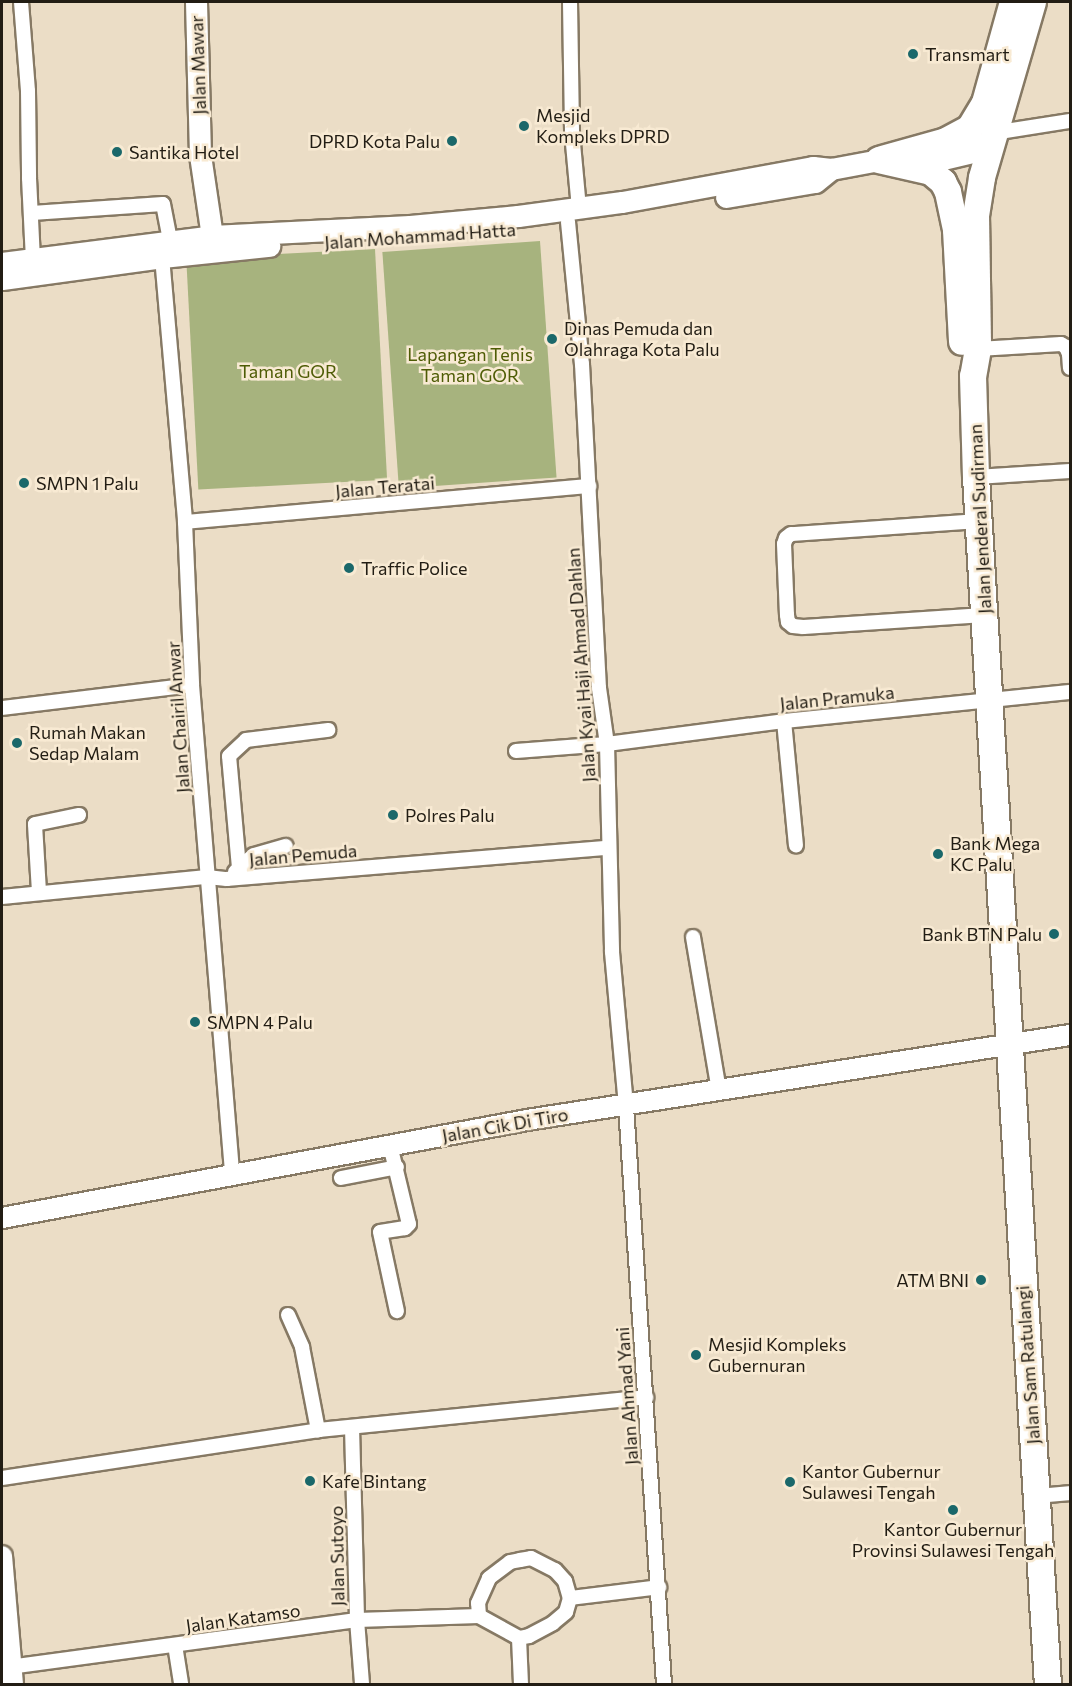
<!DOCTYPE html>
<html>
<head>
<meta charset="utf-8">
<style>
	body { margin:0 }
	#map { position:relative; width:1072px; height:1686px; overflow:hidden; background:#ebddc6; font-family:Commissioner,sans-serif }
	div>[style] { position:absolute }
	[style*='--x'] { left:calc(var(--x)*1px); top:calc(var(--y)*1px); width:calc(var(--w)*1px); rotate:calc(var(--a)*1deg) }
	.green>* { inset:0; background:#a7b37e; transform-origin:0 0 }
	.roads { filter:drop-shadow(2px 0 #867964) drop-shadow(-2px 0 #867964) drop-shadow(0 2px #867964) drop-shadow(0 -2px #867964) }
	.street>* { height:14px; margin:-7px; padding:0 7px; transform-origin:7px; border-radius:7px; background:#fff }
	.secondary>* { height:20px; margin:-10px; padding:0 10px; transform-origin:10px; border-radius:10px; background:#fff }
	.primary>* { height:21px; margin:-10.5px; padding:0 10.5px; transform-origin:10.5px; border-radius:10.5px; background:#fff }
	.highway>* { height:26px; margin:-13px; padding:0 13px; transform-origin:13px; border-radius:13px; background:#fff }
	.dots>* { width:16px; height:16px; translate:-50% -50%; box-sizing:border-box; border:3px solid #f8ead3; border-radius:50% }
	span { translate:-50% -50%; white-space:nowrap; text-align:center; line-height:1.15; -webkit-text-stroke:5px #f8ead3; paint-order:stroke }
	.poi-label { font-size:18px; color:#221d14 }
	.left { translate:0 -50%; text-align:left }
	.right { translate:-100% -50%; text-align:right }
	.street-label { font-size:18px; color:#221d14 }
	.park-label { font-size:18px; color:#4e5c05 }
	.frame { position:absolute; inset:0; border:3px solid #221d14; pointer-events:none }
</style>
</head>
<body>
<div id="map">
	<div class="green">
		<div style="left:540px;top:241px;width:237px;height:158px;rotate:86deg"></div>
		<div style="left:375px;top:249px;width:231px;height:189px;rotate:87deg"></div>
	</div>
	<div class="roads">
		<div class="street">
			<div style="--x:21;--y:2;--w:89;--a:85.5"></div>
			<div style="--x:28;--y:91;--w:87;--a:89.3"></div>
			<div style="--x:29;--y:178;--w:81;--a:87.2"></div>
			<div style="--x:570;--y:2;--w:131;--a:89.1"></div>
			<div style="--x:572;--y:133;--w:75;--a:84.7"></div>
			<div style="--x:993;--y:133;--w:78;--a:-8.9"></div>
			<div style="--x:32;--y:213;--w:131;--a:-3.9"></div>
			<div style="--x:163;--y:204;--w:38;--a:79"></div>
			<div style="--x:568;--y:222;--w:143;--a:84.4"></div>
			<div style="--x:582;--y:364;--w:324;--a:87"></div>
			<div style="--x:599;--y:688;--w:57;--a:81.9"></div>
			<div style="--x:607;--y:744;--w:208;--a:88.6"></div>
			<div style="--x:612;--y:952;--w:155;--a:84.8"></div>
			<div style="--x:626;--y:1106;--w:579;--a:86.24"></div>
			<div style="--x:162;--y:257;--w:266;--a:85"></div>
			<div style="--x:185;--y:522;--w:163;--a:87.5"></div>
			<div style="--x:192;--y:685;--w:491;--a:85.3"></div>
			<div style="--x:978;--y:349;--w:83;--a:-3.4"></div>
			<div style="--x:1061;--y:344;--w:6;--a:31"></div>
			<div style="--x:1066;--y:347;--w:8;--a:67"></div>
			<div style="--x:1069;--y:354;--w:14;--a:86"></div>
			<div style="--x:976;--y:477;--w:94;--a:-3.7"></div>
			<div style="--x:979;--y:521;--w:188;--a:176"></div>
			<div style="--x:791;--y:534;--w:6;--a:141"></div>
			<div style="--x:786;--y:538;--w:6;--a:108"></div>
			<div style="--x:784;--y:544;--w:71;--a:87.6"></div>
			<div style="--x:787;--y:615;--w:7;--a:82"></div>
			<div style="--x:788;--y:622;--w:6;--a:39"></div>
			<div style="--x:793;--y:626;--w:10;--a:6"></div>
			<div style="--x:803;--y:627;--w:182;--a:-3.8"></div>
			<div style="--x:185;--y:522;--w:406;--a:-5.1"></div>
			<div style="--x:2;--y:708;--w:191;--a:-6.9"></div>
			<div style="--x:784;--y:721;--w:125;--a:84.5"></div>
			<div style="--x:516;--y:751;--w:91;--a:-4.4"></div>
			<div style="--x:607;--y:744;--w:178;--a:-7.4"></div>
			<div style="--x:784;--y:721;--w:287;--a:-5.8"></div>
			<div style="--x:239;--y:868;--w:112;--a:-95.1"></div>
			<div style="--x:229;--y:756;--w:23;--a:-43"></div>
			<div style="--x:246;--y:740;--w:83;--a:-7"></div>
			<div style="--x:235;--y:872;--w:25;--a:-42"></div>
			<div style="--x:254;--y:855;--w:33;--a:-16"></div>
			<div style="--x:39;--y:892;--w:68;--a:-93.4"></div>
			<div style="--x:35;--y:824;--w:45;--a:-11.6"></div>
			<div style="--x:2;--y:897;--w:206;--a:-5.6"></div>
			<div style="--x:207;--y:877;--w:20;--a:6"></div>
			<div style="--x:227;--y:879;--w:381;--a:-4.7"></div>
			<div style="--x:693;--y:937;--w:155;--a:80.4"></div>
			<div style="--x:390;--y:1145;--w:81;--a:76.5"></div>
			<div style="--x:409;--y:1224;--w:6;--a:135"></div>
			<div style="--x:405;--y:1228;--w:25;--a:171"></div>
			<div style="--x:380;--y:1232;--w:81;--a:77.9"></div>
			<div style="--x:341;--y:1178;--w:57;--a:-11.1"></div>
			<div style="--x:288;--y:1315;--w:35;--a:66"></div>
			<div style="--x:302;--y:1347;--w:85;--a:79.1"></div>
			<div style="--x:352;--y:1427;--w:193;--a:88.5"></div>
			<div style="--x:357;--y:1620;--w:64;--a:85.5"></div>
			<div style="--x:2;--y:1478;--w:320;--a:-8.6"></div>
			<div style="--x:318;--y:1430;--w:330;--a:-5.7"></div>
			<div style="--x:1037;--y:1496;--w:33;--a:-5"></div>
			<div style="--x:479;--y:1616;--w:13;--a:-94"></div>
			<div style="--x:478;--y:1603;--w:27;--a:-66"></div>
			<div style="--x:489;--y:1578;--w:26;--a:-37"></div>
			<div style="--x:510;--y:1562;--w:10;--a:-11"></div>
			<div style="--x:520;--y:1560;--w:11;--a:-10"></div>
			<div style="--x:531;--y:1558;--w:27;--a:27"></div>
			<div style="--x:555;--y:1570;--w:15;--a:48"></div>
			<div style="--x:565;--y:1581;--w:18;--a:74"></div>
			<div style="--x:175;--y:1645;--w:39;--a:81"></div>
			<div style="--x:2;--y:1668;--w:358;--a:-7.7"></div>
			<div style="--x:357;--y:1620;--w:122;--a:-1.9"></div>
			<div style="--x:479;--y:1616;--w:46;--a:28.8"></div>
			<div style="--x:521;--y:1684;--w:46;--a:-92.5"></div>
			<div style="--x:519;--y:1638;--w:10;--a:-11"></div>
			<div style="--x:529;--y:1636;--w:27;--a:-28"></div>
			<div style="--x:553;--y:1623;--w:17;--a:-40"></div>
			<div style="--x:566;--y:1612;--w:15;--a:-74"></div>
			<div style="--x:570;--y:1598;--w:90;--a:-7"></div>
		</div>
		<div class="secondary">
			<div style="--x:2;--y:1218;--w:534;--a:-10.57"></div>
			<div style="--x:527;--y:1120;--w:550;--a:-8.9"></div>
			<div style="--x:2;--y:1556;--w:128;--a:85.1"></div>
		</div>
		<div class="primary">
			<div style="--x:196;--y:2;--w:153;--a:88.5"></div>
			<div style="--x:200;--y:155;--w:82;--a:81.6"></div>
			<div style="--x:726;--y:197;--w:90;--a:-9.6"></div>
			<div style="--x:815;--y:182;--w:21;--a:-39"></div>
			<div style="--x:2;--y:263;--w:212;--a:-7.3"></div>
			<div style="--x:212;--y:236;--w:198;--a:-2.9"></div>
			<div style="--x:410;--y:226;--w:108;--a:-5.3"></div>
			<div style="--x:518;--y:216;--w:105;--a:-7.7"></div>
			<div style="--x:622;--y:202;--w:194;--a:-10.4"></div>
			<div style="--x:813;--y:167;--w:18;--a:6"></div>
			<div style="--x:831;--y:169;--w:49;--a:-10.6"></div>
			<div style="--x:2;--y:279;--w:162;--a:-7.8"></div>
			<div style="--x:162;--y:257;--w:108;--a:-5.9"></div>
		</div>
		<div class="highway">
			<div style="--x:1033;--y:2;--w:183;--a:106.2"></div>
			<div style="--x:982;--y:178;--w:38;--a:99"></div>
			<div style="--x:976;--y:216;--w:133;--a:89.1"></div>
			<div style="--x:978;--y:349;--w:27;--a:100"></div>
			<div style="--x:973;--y:376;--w:101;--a:88.3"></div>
			<div style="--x:976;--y:477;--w:1209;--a:86.59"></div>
			<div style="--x:882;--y:159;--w:66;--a:-15.7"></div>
			<div style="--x:946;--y:141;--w:27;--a:-28"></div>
			<div style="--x:970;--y:128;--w:29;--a:-59"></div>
			<div style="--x:985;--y:103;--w:105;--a:-74.5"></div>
			<div style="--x:879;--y:160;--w:53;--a:13"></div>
			<div style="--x:931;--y:172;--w:16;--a:40"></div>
			<div style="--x:943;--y:182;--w:11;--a:63"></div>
			<div style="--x:948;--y:192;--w:39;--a:78"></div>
			<div style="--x:956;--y:230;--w:112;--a:86.9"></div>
			<div style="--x:926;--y:161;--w:66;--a:-13.2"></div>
		</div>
	</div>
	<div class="dots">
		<div style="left:913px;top:54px;background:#1b686a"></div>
		<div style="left:524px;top:126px;background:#1b686a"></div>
		<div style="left:452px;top:141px;background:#1b686a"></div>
		<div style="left:117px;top:152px;background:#1b686a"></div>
		<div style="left:552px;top:339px;background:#1b686a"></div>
		<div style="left:24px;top:483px;background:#1b686a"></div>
		<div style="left:349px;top:568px;background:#1b686a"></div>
		<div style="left:17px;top:743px;background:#1b686a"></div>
		<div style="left:393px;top:815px;background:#1b686a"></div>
		<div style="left:938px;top:854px;background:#1b686a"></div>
		<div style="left:1054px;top:934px;background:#1b686a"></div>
		<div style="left:195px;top:1022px;background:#1b686a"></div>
		<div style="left:981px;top:1280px;background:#1b686a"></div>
		<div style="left:696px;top:1355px;background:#1b686a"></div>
		<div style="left:310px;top:1481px;background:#1b686a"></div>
		<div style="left:790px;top:1482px;background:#1b686a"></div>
		<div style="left:953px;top:1510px;background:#1b686a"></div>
	</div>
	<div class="poi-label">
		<span class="left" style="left:925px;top:54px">Transmart</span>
		<span class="left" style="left:536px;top:126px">Mesjid<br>Kompleks DPRD</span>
		<span class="right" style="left:440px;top:141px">DPRD Kota Palu</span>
		<span class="left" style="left:129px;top:152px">Santika Hotel</span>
		<span class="left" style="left:564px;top:339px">Dinas Pemuda dan<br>Olahraga Kota Palu</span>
		<span class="left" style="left:36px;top:483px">SMPN 1 Palu</span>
		<span class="left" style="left:361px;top:568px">Traffic Police</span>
		<span class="left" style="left:29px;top:743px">Rumah Makan<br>Sedap Malam</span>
		<span class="left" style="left:405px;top:815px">Polres Palu</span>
		<span class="left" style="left:950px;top:854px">Bank Mega<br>KC Palu</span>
		<span class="right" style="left:1042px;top:934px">Bank BTN Palu</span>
		<span class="left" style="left:207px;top:1022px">SMPN 4 Palu</span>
		<span class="right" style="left:969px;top:1280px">ATM BNI</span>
		<span class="left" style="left:708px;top:1355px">Mesjid Kompleks<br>Gubernuran</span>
		<span class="left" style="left:802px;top:1482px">Kantor Gubernur<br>Sulawesi Tengah</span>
		<span class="left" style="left:322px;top:1481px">Kafe Bintang</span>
		<span style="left:953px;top:1540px">Kantor Gubernur<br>Provinsi Sulawesi Tengah</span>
	</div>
	<div class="street-label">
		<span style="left:198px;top:65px;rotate:-92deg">Jalan Mawar</span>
		<span style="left:420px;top:236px;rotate:-4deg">Jalan Mohammad Hatta</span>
		<span style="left:385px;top:487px;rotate:-5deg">Jalan Teratai</span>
		<span style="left:980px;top:519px;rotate:-93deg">Jalan Jenderal Sudirman</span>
		<span style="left:581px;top:665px;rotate:-94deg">Jalan Kyai Haji Ahmad Dahlan</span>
		<span style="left:837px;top:698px;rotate:-6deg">Jalan Pramuka</span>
		<span style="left:178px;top:717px;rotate:-94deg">Jalan Chairil Anwar</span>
		<span style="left:303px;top:855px;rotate:-5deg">Jalan Pemuda</span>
		<span style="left:505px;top:1125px;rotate:-10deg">Jalan Cik Di Tiro</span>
		<span style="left:1028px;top:1365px;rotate:-94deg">Jalan Sam Ratulangi</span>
		<span style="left:627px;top:1396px;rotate:-94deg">Jalan Ahmad Yani</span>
		<span style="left:337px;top:1556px;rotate:-91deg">Jalan Sutoyo</span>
		<span style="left:243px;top:1618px;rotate:-8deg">Jalan Katamso</span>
	</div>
	<div class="park-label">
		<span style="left:470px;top:365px">Lapangan Tenis<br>Taman GOR</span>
		<span style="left:288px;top:371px">Taman GOR</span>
	</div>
	<div class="frame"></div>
</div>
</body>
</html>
